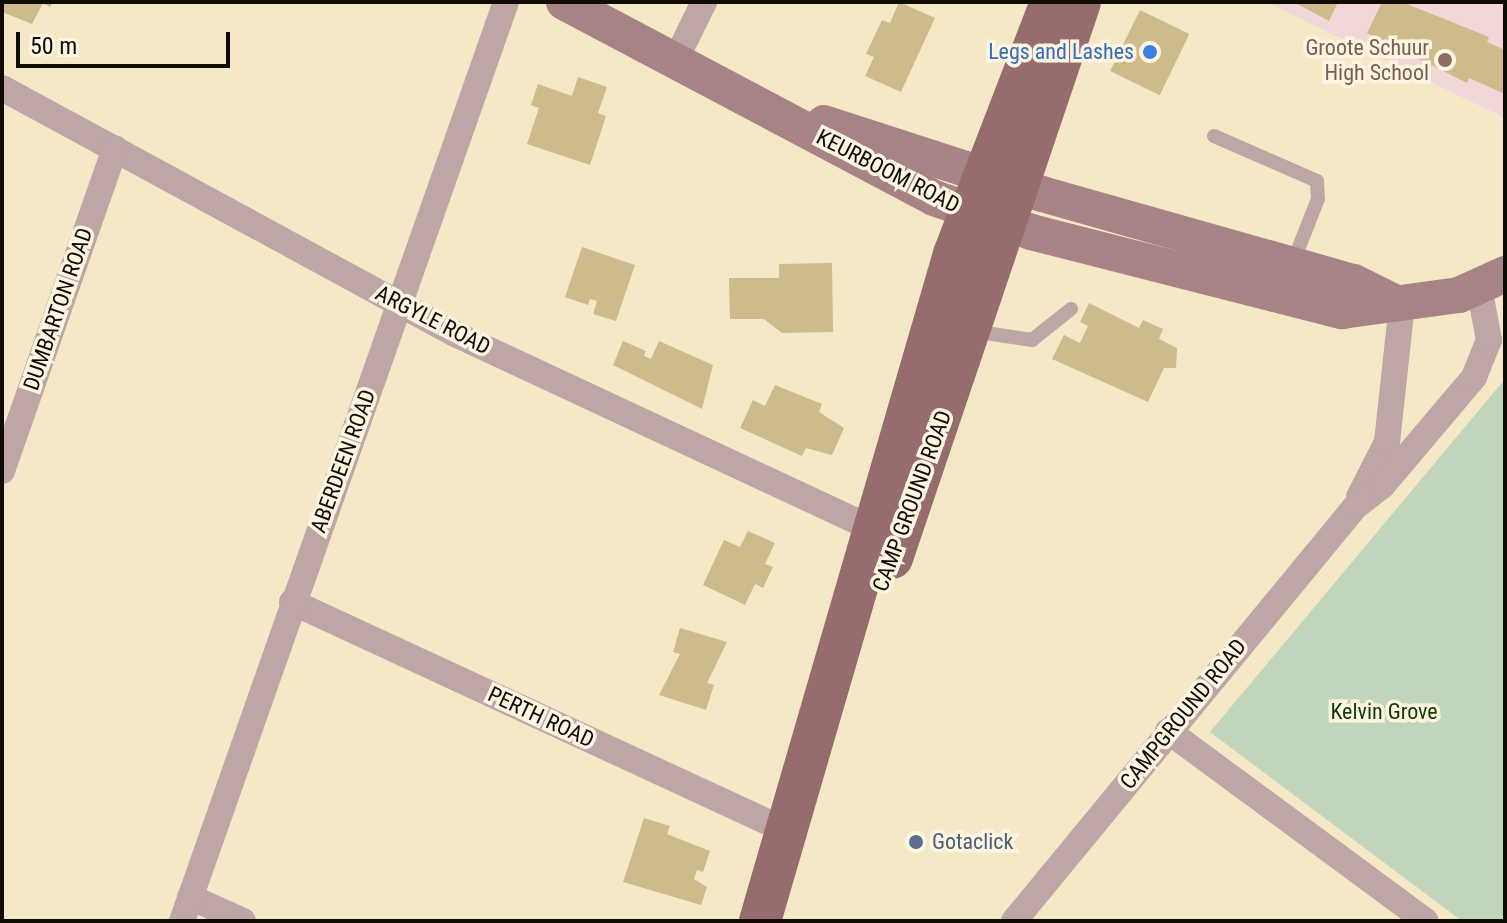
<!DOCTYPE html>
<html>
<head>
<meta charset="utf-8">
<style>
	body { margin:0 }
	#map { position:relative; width:1507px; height:923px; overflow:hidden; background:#f5e8c7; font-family:"Roboto Condensed",sans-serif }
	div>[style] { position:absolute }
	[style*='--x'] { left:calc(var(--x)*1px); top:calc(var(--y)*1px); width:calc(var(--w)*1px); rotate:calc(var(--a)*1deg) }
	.education>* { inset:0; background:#f2d7d9 }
	.green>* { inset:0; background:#c0d5bb }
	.building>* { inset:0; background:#cebb8c; transform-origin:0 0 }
	.lane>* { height:14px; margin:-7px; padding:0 7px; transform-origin:7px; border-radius:7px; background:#bea5a6 }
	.street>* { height:26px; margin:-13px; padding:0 13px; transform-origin:13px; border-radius:13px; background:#bea5a6 }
	.secondary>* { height:36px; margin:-18px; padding:0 18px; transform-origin:18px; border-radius:18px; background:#a88386 }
	.primary>* { height:42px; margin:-21px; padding:0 21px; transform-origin:21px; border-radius:21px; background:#976c6f }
	.dots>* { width:22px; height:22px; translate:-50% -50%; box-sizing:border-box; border:4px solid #fdf5e1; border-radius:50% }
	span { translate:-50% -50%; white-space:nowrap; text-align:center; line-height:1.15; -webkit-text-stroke:7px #fdf5e1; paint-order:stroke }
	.education-label { font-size:22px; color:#785e54 }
	.right { translate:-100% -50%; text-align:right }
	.shop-label { font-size:22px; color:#366cbe }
	.street-label { font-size:22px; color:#110c03 }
	.park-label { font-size:22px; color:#0f3b02 }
	.service-label { font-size:22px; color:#4e5e75 }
	.left { translate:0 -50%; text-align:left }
	.frame { position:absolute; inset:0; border:4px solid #110c03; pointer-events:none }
	.scale { position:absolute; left:16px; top:32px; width:214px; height:36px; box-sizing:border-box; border:4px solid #110c03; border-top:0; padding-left:10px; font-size:24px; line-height:28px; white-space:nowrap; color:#110c03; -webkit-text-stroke:6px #fdf5e1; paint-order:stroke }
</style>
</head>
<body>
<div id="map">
	<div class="education">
		<div style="clip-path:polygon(1266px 2px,1505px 2px,1505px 118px)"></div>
	</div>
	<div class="green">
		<div style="clip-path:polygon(1505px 379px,1505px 921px,1462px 921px,1210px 732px)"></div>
	</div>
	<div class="building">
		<div style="clip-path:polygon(2px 2px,53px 2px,50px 7px,43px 3px,32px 24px,2px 12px)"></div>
		<div style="clip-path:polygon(899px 2px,935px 18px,901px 92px,865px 76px,874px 57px,866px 54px,882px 20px,890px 23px)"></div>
		<div style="clip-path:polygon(1294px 2px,1338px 2px,1329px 21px)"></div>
		<div style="clip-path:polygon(1382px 2px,1402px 2px,1489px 37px,1487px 42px,1505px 50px,1505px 94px,1469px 78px,1467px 83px,1367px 33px)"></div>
		<div style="left:1140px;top:10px;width:55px;height:68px;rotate:26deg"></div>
		<div style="clip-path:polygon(578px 77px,607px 87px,598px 113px,606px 116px,590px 165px,527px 144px,539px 108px,531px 105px,538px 84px,572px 96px)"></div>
		<div style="clip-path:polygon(582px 247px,635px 265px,616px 321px,593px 314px,597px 301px,590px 299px,588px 305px,565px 297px)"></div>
		<div style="clip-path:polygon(832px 263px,833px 332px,782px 333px,764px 319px,730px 319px,729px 278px,779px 278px,779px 264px)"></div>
		<div style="clip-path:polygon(1089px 303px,1139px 328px,1143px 320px,1163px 329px,1159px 339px,1177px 348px,1176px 368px,1164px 368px,1148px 402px,1052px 359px,1064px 335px,1080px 343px,1088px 326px,1080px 322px)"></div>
		<div style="clip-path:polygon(623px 341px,646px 351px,644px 356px,651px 359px,659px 341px,713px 365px,702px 409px,613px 365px)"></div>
		<div style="clip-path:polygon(775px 385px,822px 404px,819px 412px,844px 428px,832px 455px,806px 448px,802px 456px,740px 428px,753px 400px,765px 406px)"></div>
		<div style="clip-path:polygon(748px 531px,775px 543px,765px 564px,773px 567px,763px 588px,755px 584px,745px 605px,703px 585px,724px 540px,740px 547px)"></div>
		<div style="clip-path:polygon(680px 628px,727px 642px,707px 683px,714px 685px,706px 710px,659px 695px,680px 654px,673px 652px)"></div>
		<div style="clip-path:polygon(644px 818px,670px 826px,667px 834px,710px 851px,703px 872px,697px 870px,694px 879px,707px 887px,701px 905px,623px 882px)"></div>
	</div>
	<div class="lane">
		<div style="--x:1214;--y:136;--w:112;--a:23.6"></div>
		<div style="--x:1317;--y:181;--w:18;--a:87"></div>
		<div style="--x:1318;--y:199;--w:68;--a:111.6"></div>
		<div style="--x:972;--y:331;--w:61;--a:8.5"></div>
		<div style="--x:1032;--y:340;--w:50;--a:-38.5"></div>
	</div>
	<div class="street">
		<div style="--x:676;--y:59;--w:64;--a:-63.8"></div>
		<div style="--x:2;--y:88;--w:515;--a:28.5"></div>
		<div style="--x:455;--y:334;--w:463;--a:25"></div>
		<div style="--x:2;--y:471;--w:342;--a:-70.7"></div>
		<div style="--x:1359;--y:497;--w:62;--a:-63"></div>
		<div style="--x:1387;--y:442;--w:140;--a:-83.8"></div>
		<div style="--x:292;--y:602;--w:548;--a:24.83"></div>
		<div style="--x:1168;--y:731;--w:320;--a:36.4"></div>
		<div style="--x:190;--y:897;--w:58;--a:24.4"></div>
		<div style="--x:182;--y:921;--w:974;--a:-70.58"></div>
		<div style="--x:1014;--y:921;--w:536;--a:-50.52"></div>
		<div style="--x:1355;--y:507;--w:34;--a:-38"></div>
		<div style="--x:1382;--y:486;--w:143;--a:-49.8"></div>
		<div style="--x:1474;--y:377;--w:40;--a:-68"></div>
		<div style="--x:1489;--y:340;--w:54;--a:-100.7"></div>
	</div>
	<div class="secondary">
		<div style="--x:564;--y:2;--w:419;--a:27.9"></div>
		<div style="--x:934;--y:198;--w:103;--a:19.3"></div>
		<div style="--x:1031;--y:232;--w:321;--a:14.3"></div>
		<div style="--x:1342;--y:311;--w:118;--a:-7.8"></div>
		<div style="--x:1459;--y:295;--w:51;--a:-24.5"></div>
		<div style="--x:824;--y:123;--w:229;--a:18"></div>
		<div style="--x:1042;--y:194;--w:324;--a:15.8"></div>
		<div style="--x:1354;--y:282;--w:45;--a:26.6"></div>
	</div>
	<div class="primary">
		<div style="--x:892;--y:558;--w:587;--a:-71.32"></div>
		<div style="--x:760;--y:921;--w:695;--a:-73.78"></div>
		<div style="--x:954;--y:254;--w:270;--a:-68.9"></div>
	</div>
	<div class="dots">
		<div style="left:1150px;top:52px;background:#3f7fe0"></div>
		<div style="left:1445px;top:60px;background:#8d6e63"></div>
		<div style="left:916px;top:842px;background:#5c6f8a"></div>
	</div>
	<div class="education-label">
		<span class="right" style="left:1429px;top:60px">Groote Schuur<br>High School</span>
	</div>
	<div class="shop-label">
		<span class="right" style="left:1134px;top:52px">Legs and Lashes</span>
	</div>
	<div class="street-label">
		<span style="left:888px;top:171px;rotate:27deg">KEURBOOM ROAD</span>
		<span style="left:58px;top:309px;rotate:-71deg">DUMBARTON ROAD</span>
		<span style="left:433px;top:320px;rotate:27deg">ARGYLE ROAD</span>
		<span style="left:343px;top:461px;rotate:-70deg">ABERDEEN ROAD</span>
		<span style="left:912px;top:501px;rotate:-70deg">CAMP GROUND ROAD</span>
		<span style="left:1183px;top:714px;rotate:-51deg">CAMPGROUND ROAD</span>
		<span style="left:541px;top:717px;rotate:25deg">PERTH ROAD</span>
	</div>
	<div class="park-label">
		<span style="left:1384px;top:712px">Kelvin Grove</span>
	</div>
	<div class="service-label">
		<span class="left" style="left:932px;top:842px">Gotaclick</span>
	</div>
	<div class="frame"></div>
	<div class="scale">50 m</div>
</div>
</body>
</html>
